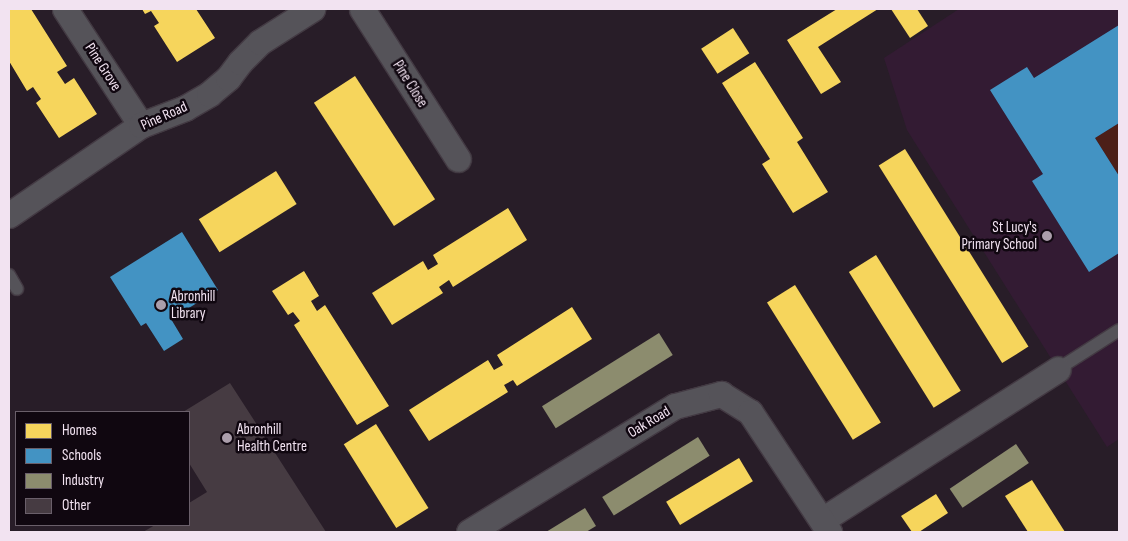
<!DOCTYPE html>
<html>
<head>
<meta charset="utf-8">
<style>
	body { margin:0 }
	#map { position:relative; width:1128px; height:541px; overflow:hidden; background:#281d28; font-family:"Sofia Sans Condensed",sans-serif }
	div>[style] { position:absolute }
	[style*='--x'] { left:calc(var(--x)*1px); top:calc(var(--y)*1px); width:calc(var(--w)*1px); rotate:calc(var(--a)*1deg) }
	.built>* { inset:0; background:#331b33 }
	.green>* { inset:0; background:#4c1f18 }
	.homes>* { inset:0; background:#f6d55c; transform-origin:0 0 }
	.schools>* { inset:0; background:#4393c3 }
	.industry>* { inset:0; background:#8c8c6e; transform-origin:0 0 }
	.building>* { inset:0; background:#463b42 }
	.roads { filter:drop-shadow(1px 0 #433a43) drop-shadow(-1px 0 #433a43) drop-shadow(0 1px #433a43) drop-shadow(0 -1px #433a43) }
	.lane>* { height:12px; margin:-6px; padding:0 6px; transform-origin:6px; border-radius:6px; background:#555359 }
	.street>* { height:25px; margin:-12.5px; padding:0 12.5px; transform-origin:12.5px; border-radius:12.5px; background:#555359 }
	.dots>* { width:14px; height:14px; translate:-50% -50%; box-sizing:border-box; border:2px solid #100710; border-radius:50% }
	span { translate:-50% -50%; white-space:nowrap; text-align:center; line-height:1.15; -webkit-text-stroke:5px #100710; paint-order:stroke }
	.street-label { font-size:15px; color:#f2e3f1 }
	.poi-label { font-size:15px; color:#f2e3f1 }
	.right { translate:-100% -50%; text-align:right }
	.left { translate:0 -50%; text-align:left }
	.frame { position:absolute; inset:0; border:10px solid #f2e3f1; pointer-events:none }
	.legend { position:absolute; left:15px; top:411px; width:175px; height:115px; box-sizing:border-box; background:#100710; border:1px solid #6a5f6a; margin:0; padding:6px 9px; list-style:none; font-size:15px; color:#f2e3f1 }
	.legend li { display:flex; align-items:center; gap:10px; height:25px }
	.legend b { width:25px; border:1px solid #6a5f6a }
</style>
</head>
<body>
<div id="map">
	<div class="built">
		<div style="clip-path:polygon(959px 9px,1119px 9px,1119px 439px,1107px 447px,907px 130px,884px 58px)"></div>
	</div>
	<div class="green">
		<div style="clip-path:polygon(1119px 123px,1119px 176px,1095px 138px)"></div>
	</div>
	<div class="homes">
		<div style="clip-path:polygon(9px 9px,31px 9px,67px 66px,57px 72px,65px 84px,74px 78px,97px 114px,59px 138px,36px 103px,41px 99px,33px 87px,27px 91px,9px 61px)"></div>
		<div style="clip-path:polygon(142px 9px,196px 9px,215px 38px,177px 62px,154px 26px,159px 23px,151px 11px,145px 14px)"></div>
		<div style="clip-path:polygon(837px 9px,878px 9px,818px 47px,841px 82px,821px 94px,787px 40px)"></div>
		<div style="clip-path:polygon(891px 9px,917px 9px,928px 26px,910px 38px)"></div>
		<div style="left:733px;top:28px;width:30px;height:38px;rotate:57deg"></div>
		<div style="clip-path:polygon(755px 62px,803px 138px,797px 142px,828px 192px,793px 213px,762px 164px,770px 159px,722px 83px)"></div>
		<div style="left:355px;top:76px;width:147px;height:49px;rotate:57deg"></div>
		<div style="left:905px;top:149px;width:233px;height:31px;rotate:58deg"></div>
		<div style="left:276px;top:171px;width:39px;height:91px;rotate:58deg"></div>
		<div style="clip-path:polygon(508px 208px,527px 240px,453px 287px,449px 280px,439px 287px,443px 293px,392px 325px,372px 293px,423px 261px,428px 270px,438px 264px,433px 255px)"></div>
		<div style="left:876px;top:255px;width:160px;height:32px;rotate:58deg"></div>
		<div style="clip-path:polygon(304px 271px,319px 296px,311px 301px,317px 311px,325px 305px,389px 406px,357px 425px,294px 325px,300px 321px,293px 312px,288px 315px,272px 291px)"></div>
		<div style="left:795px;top:285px;width:162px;height:33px;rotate:58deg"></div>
		<div style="clip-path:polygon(572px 307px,592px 339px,517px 386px,513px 380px,504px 385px,508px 392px,429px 441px,409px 410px,488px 360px,494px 370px,503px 365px,497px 355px)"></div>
		<div style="left:376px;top:424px;width:99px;height:38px;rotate:58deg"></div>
		<div style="left:739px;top:458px;width:27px;height:85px;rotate:59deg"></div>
		<div style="clip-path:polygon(1032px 480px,1065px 532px,1028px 532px,1005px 496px)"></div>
		<div style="clip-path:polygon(936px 494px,948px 513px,919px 532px,912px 532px,901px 516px)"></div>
	</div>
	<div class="schools">
		<div style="clip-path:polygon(1119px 25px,1119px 123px,1095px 138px,1119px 176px,1119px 253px,1089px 272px,1032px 181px,1043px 174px,990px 90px,1027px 67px,1034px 78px)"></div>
		<div style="clip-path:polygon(182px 232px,218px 290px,171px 319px,183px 339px,164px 351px,146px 323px,141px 326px,110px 277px)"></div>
	</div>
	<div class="industry">
		<div style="left:659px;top:333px;width:26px;height:138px;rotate:58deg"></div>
		<div style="left:698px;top:437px;width:22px;height:113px;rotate:58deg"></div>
		<div style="left:1016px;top:444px;width:23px;height:80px;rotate:56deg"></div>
		<div style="clip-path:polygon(585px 508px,596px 526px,586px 532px,546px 532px)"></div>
	</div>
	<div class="building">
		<div style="clip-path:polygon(230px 383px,326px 532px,143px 532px,155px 525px,189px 525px,189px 503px,207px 492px,189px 463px,189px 412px,183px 412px)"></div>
	</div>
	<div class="roads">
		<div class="lane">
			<div style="--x:9;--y:275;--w:16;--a:60"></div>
			<div style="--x:1058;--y:369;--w:72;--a:-32.6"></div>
		</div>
		<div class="street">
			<div style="--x:65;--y:9;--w:139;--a:56.8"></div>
			<div style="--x:362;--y:9;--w:178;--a:57.4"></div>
			<div style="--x:9;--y:215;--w:160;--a:-34.3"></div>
			<div style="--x:141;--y:125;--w:47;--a:-21.1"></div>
			<div style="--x:185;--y:108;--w:28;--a:-30"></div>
			<div style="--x:209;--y:94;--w:25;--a:-40"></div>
			<div style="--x:228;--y:78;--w:20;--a:-53"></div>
			<div style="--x:240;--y:62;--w:28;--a:-45"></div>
			<div style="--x:260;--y:42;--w:62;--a:-32.4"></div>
			<div style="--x:822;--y:520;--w:280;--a:-32.6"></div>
			<div style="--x:469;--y:532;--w:241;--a:-31.5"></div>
			<div style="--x:675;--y:406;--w:48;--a:-14.6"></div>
			<div style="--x:721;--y:394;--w:34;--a:32"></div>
			<div style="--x:750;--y:412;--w:144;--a:56.6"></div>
		</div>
	</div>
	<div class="dots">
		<div style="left:1047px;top:236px;background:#ab9eab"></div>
		<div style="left:161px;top:305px;background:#ab9eab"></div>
		<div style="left:227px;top:438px;background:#ab9eab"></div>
	</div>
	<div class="street-label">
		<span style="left:103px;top:67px;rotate:57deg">Pine Grove</span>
		<span style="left:410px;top:84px;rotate:58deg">Pine Close</span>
		<span style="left:164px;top:116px;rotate:-24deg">Pine Road</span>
		<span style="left:649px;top:422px;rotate:-31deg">Oak Road</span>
	</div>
	<div class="poi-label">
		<span class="right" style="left:1037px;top:236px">St Lucy's<br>Primary School</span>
		<span class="left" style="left:171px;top:305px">Abronhill<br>Library</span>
		<span class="left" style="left:237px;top:438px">Abronhill<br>Health Centre</span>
	</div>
	<div class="frame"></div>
	<ul class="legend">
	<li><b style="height:14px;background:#f6d55c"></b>Homes</li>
	<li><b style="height:14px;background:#4393c3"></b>Schools</li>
	<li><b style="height:14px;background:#8c8c6e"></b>Industry</li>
	<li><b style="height:14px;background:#463b42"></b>Other</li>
	</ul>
</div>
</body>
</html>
